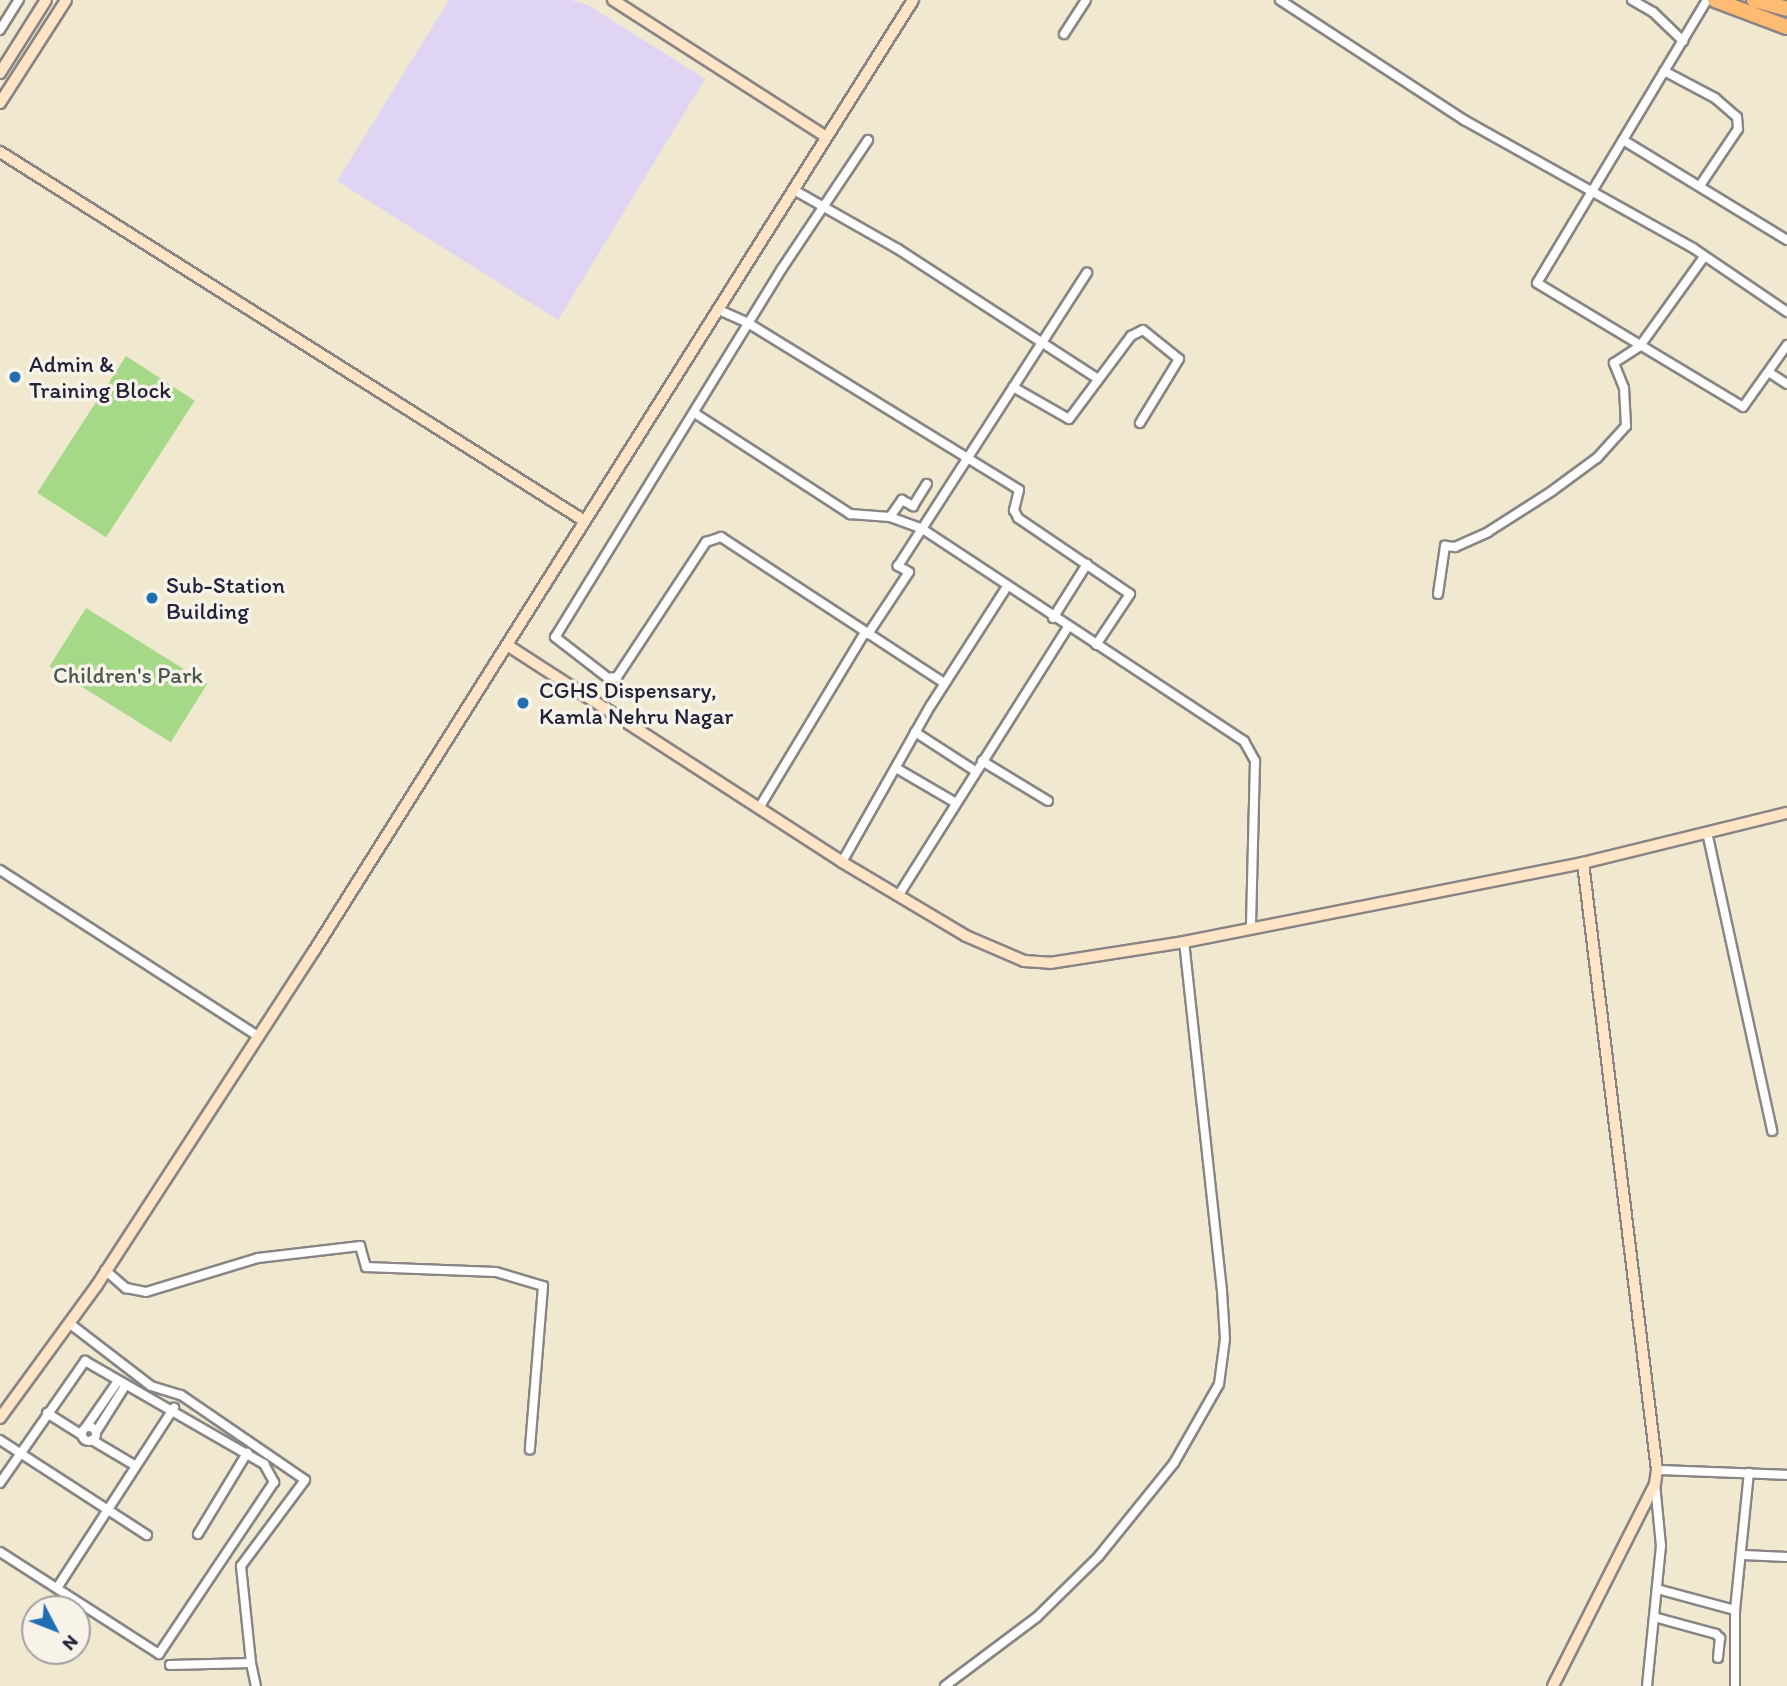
<!DOCTYPE html>
<html>
<head>
<meta charset="utf-8">
<style>
	body { margin:0 }
	#map { position:relative; width:1787px; height:1686px; overflow:hidden; background:#f0e8cf; font-family:Itim,sans-serif }
	div>[style] { position:absolute }
	[style*='--x'] { left:calc(var(--x)*1px); top:calc(var(--y)*1px); width:calc(var(--w)*1px); rotate:calc(var(--a)*1deg) }
	.built>* { inset:0; background:#e0d4f4 }
	.green>* { inset:0; background:#a5d887; transform-origin:0 0 }
	.roads { filter:drop-shadow(2px 0 #898585) drop-shadow(-2px 0 #898585) drop-shadow(0 2px #898585) drop-shadow(0 -2px #898585) }
	.street>* { height:8px; margin:-4px; padding:0 4px; transform-origin:4px; border-radius:4px; background:#fff }
	.street>.ring { margin:-4px; padding:0; box-sizing:content-box; background:none; border:8px solid #fff; border-radius:50% }
	.secondary>* { height:10px; margin:-5px; padding:0 5px; transform-origin:5px; border-radius:5px; background:#ffe4c6 }
	.highway>* { height:14px; margin:-7px; padding:0 7px; transform-origin:7px; border-radius:7px; background:#ffbb71 }
	.dots>* { width:19px; height:19px; translate:-50% -50%; box-sizing:border-box; border:4px solid #f7f3e8; border-radius:50% }
	span { translate:-50% -50%; white-space:nowrap; text-align:center; line-height:1.15; -webkit-text-stroke:7px #f7f3e8; paint-order:stroke }
	.poi-label { font-size:23px; color:#22223b }
	.left { translate:0 -50%; text-align:left }
	.park-label { font-size:23px; color:#495952 }
	.north { position:absolute; left:21px; top:1595px; width:70px; height:70px; box-sizing:border-box; background:#f7f3e8; border:2px solid #a29fa3; border-radius:50%; rotate:132deg; font-size:19px; font-weight:700; line-height:28px; text-align:center; color:#22223b }
	.north::after { content:''; display:block; margin:auto; width:24px; height:32px; background:#1f6fb2; clip-path:polygon(50% 0,100% 100%,50% 72%,0 100%) }
</style>
</head>
<body>
<div id="map">
	<div class="built">
		<div style="clip-path:polygon(449px 0,571px 0,588px 5px,705px 79px,558px 320px,337px 181px)"></div>
	</div>
	<div class="green">
		<div style="left:126px;top:356px;width:82px;height:163px;rotate:33deg"></div>
		<div style="left:86px;top:608px;width:143px;height:69px;rotate:32deg"></div>
	</div>
	<div class="roads">
		<div class="street">
			<div style="--x:1280;--y:0;--w:220;--a:33.1"></div>
			<div style="--x:1464;--y:120;--w:262;--a:29.2"></div>
			<div style="--x:1693;--y:248;--w:114;--a:34.2"></div>
			<div style="--x:1632;--y:0;--w:24;--a:30"></div>
			<div style="--x:1653;--y:12;--w:42;--a:44"></div>
			<div style="--x:1707;--y:0;--w:330;--a:121"></div>
			<div style="--x:1537;--y:283;--w:240;--a:31"></div>
			<div style="--x:1743;--y:407;--w:76;--a:-54.6"></div>
			<div style="--x:0;--y:30;--w:36;--a:-58"></div>
			<div style="--x:1064;--y:34;--w:40;--a:-57.1"></div>
			<div style="--x:1664;--y:71;--w:58;--a:27.9"></div>
			<div style="--x:1715;--y:98;--w:29;--a:41"></div>
			<div style="--x:1737;--y:117;--w:12;--a:85"></div>
			<div style="--x:1738;--y:129;--w:66;--a:123.9"></div>
			<div style="--x:868;--y:140;--w:156;--a:123.8"></div>
			<div style="--x:781;--y:270;--w:431;--a:121.6"></div>
			<div style="--x:555;--y:637;--w:67;--a:37.7"></div>
			<div style="--x:608;--y:678;--w:9;--a:-6"></div>
			<div style="--x:617;--y:677;--w:162;--a:-56.6"></div>
			<div style="--x:706;--y:542;--w:16;--a:-18"></div>
			<div style="--x:721;--y:537;--w:267;--a:33.2"></div>
			<div style="--x:1623;--y:140;--w:192;--a:31.4"></div>
			<div style="--x:794;--y:190;--w:120;--a:29.6"></div>
			<div style="--x:898;--y:249;--w:239;--a:33"></div>
			<div style="--x:719;--y:310;--w:32;--a:24"></div>
			<div style="--x:748;--y:323;--w:318;--a:31.6"></div>
			<div style="--x:1019;--y:490;--w:21;--a:104"></div>
			<div style="--x:1014;--y:510;--w:9;--a:63"></div>
			<div style="--x:1018;--y:518;--w:135;--a:34.2"></div>
			<div style="--x:1130;--y:594;--w:61;--a:123.7"></div>
			<div style="--x:1770;--y:373;--w:20;--a:33"></div>
			<div style="--x:1013;--y:387;--w:64;--a:29.7"></div>
			<div style="--x:1069;--y:419;--w:104;--a:-53.2"></div>
			<div style="--x:1131;--y:336;--w:13;--a:-27"></div>
			<div style="--x:1143;--y:330;--w:46;--a:38.9"></div>
			<div style="--x:1179;--y:359;--w:75;--a:121.4"></div>
			<div style="--x:696;--y:414;--w:184;--a:33"></div>
			<div style="--x:850;--y:514;--w:40;--a:4.3"></div>
			<div style="--x:890;--y:517;--w:33;--a:20"></div>
			<div style="--x:921;--y:528;--w:387;--a:33.4"></div>
			<div style="--x:1244;--y:741;--w:23;--a:61"></div>
			<div style="--x:1255;--y:761;--w:167;--a:91.4"></div>
			<div style="--x:890;--y:517;--w:21;--a:-55"></div>
			<div style="--x:902;--y:500;--w:13;--a:29"></div>
			<div style="--x:913;--y:506;--w:26;--a:-58"></div>
			<div style="--x:1438;--y:594;--w:49;--a:-81.7"></div>
			<div style="--x:1445;--y:546;--w:10;--a:6"></div>
			<div style="--x:1455;--y:547;--w:36;--a:-24"></div>
			<div style="--x:1488;--y:532;--w:76;--a:-32.6"></div>
			<div style="--x:1552;--y:491;--w:56;--a:-36.3"></div>
			<div style="--x:1597;--y:458;--w:43;--a:-47.8"></div>
			<div style="--x:1626;--y:426;--w:38;--a:-93"></div>
			<div style="--x:1624;--y:388;--w:27;--a:-112"></div>
			<div style="--x:1614;--y:363;--w:31;--a:-33"></div>
			<div style="--x:1640;--y:346;--w:110;--a:-54.3"></div>
			<div style="--x:1053;--y:618;--w:64;--a:-57.8"></div>
			<div style="--x:868;--y:634;--w:74;--a:-56.5"></div>
			<div style="--x:909;--y:572;--w:13;--a:-151"></div>
			<div style="--x:898;--y:566;--w:349;--a:-57.2"></div>
			<div style="--x:915;--y:732;--w:72;--a:33"></div>
			<div style="--x:982;--y:761;--w:77;--a:31.2"></div>
			<div style="--x:896;--y:768;--w:69;--a:30.3"></div>
			<div style="--x:759;--y:808;--w:205;--a:-58.9"></div>
			<div style="--x:1707;--y:832;--w:306;--a:77.7"></div>
			<div style="--x:842;--y:862;--w:180;--a:-60.5"></div>
			<div style="--x:931;--y:705;--w:139;--a:-57.3"></div>
			<div style="--x:0;--y:870;--w:307;--a:32.8"></div>
			<div style="--x:898;--y:896;--w:318;--a:-57.7"></div>
			<div style="--x:105;--y:1270;--w:28;--a:41"></div>
			<div style="--x:126;--y:1288;--w:20;--a:11"></div>
			<div style="--x:146;--y:1292;--w:117;--a:-16.9"></div>
			<div style="--x:258;--y:1258;--w:103;--a:-6.7"></div>
			<div style="--x:360;--y:1246;--w:22;--a:74"></div>
			<div style="--x:366;--y:1267;--w:130;--a:2.2"></div>
			<div style="--x:496;--y:1272;--w:49;--a:16.6"></div>
			<div style="--x:543;--y:1286;--w:164;--a:94.6"></div>
			<div style="--x:69;--y:1323;--w:103;--a:37.5"></div>
			<div style="--x:151;--y:1386;--w:31;--a:17"></div>
			<div style="--x:181;--y:1395;--w:150;--a:34.4"></div>
			<div style="--x:305;--y:1480;--w:107;--a:126.7"></div>
			<div style="--x:241;--y:1566;--w:98;--a:84.1"></div>
			<div style="--x:47;--y:1413;--w:41;--a:32.2"></div>
			<div class="ring" style="left:82px;top:1427px;width:6px;height:6px"></div>
			<div style="--x:86;--y:1427;--w:56;--a:-55.2"></div>
			<div style="--x:96;--y:1432;--w:54;--a:-57.8"></div>
			<div style="--x:0;--y:1440;--w:175;--a:32.9"></div>
			<div style="--x:92;--y:1440;--w:51;--a:30.6"></div>
			<div style="--x:1657;--y:1470;--w:130;--a:2.2"></div>
			<div style="--x:0;--y:1483;--w:149;--a:-55.1"></div>
			<div style="--x:85;--y:1361;--w:207;--a:29.9"></div>
			<div style="--x:264;--y:1464;--w:21;--a:61"></div>
			<div style="--x:274;--y:1482;--w:207;--a:123.8"></div>
			<div style="--x:159;--y:1654;--w:189;--a:-147.3"></div>
			<div style="--x:198;--y:1534;--w:95;--a:-58.8"></div>
			<div style="--x:1743;--y:1555;--w:44;--a:2.6"></div>
			<div style="--x:57;--y:1588;--w:215;--a:-57"></div>
			<div style="--x:1657;--y:1589;--w:81;--a:15.1"></div>
			<div style="--x:1654;--y:1617;--w:64;--a:15.3"></div>
			<div style="--x:1716;--y:1634;--w:6;--a:45"></div>
			<div style="--x:1720;--y:1638;--w:20;--a:96"></div>
			<div style="--x:170;--y:1665;--w:81;--a:-1.4"></div>
			<div style="--x:251;--y:1663;--w:24;--a:78"></div>
			<div style="--x:945;--y:1686;--w:115;--a:-36.9"></div>
			<div style="--x:1037;--y:1617;--w:87;--a:-44.5"></div>
			<div style="--x:1099;--y:1556;--w:119;--a:-51.1"></div>
			<div style="--x:1174;--y:1463;--w:91;--a:-60.3"></div>
			<div style="--x:1219;--y:1384;--w:45;--a:-82.4"></div>
			<div style="--x:1225;--y:1339;--w:48;--a:-93.6"></div>
			<div style="--x:1222;--y:1291;--w:351;--a:-96.2"></div>
			<div style="--x:1647;--y:1686;--w:141;--a:-84.3"></div>
			<div style="--x:1661;--y:1546;--w:62;--a:-95.5"></div>
			<div style="--x:1735;--y:1686;--w:76;--a:-90"></div>
			<div style="--x:1735;--y:1610;--w:138;--a:-84.2"></div>
		</div>
		<div class="secondary">
			<div style="--x:613;--y:0;--w:253;--a:32.7"></div>
			<div style="--x:0;--y:73;--w:86;--a:-57.8"></div>
			<div style="--x:0;--y:103;--w:122;--a:-57.3"></div>
			<div style="--x:0;--y:152;--w:689;--a:32.26"></div>
			<div style="--x:507;--y:645;--w:399;--a:32.9"></div>
			<div style="--x:842;--y:862;--w:144;--a:30.8"></div>
			<div style="--x:966;--y:936;--w:63;--a:23.3"></div>
			<div style="--x:1024;--y:961;--w:26;--a:4"></div>
			<div style="--x:1050;--y:963;--w:136;--a:-8.9"></div>
			<div style="--x:1184;--y:942;--w:407;--a:-11.2"></div>
			<div style="--x:1583;--y:863;--w:210;--a:-13.8"></div>
			<div style="--x:0;--y:1418;--w:165;--a:-53.9"></div>
			<div style="--x:97;--y:1285;--w:398;--a:-57"></div>
			<div style="--x:314;--y:951;--w:1124;--a:-57.79"></div>
			<div style="--x:1553;--y:1686;--w:226;--a:-63.2"></div>
			<div style="--x:1655;--y:1484;--w:14;--a:-82"></div>
			<div style="--x:1657;--y:1470;--w:611;--a:-96.95"></div>
		</div>
		<div class="highway">
			<div style="--x:1715;--y:0;--w:77;--a:20.6"></div>
			<div style="--x:1754;--y:0;--w:34;--a:15"></div>
		</div>
	</div>
	<div class="dots">
		<div style="left:15px;top:377px;background:#1f6fb2"></div>
		<div style="left:152px;top:598px;background:#1f6fb2"></div>
		<div style="left:523px;top:703px;background:#1f6fb2"></div>
	</div>
	<div class="poi-label">
		<span class="left" style="left:29px;top:377px">Admin &amp;<br>Training Block</span>
		<span class="left" style="left:166px;top:598px">Sub-Station<br>Building</span>
		<span class="left" style="left:539px;top:703px">CGHS Dispensary,<br>Kamla Nehru Nagar</span>
	</div>
	<div class="park-label">
		<span style="left:128px;top:675px">Children's Park</span>
	</div>
	<div class="north">N</div>
</div>
</body>
</html>
